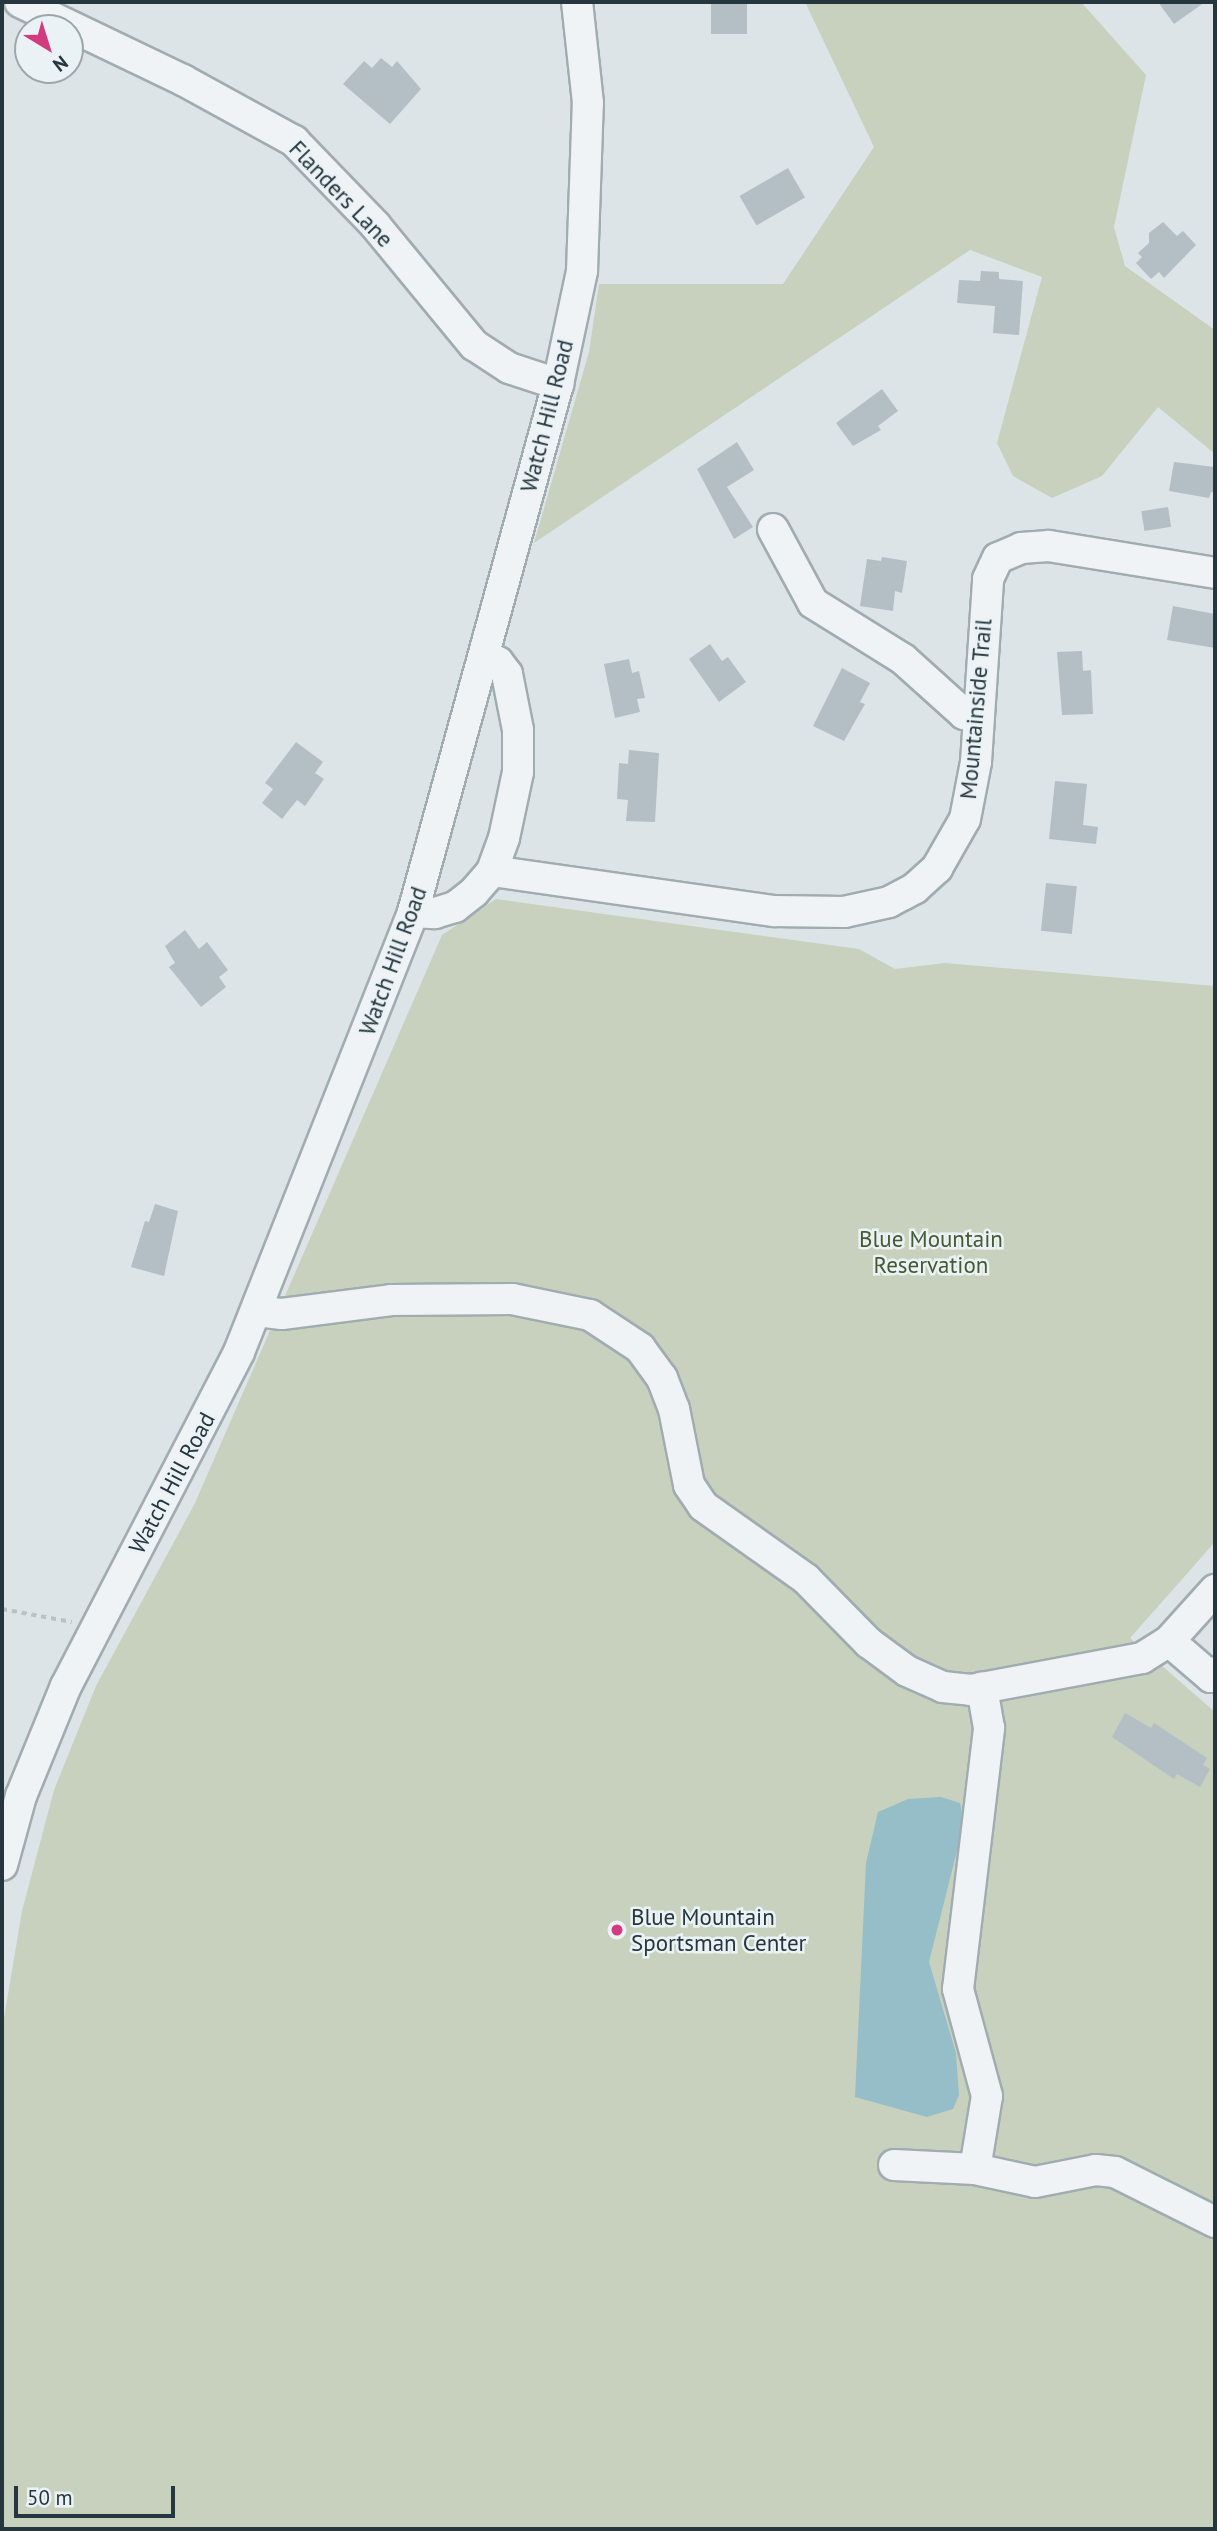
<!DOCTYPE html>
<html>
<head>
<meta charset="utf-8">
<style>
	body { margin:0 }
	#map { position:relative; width:1217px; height:2531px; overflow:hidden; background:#dce4e7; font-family:"PT Sans",sans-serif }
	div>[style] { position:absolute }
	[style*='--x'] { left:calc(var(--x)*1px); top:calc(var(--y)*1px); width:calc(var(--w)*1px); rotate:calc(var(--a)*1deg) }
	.green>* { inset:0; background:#c8d1bd }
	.water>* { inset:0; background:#95bec9 }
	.building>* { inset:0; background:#b3bfc4; transform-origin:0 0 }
	.path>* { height:3.5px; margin-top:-1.75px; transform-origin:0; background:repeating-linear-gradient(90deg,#bac2c5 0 5px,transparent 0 10px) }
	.roads { filter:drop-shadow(2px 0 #a1acb1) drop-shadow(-2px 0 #a1acb1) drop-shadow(0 2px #a1acb1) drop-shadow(0 -2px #a1acb1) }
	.minor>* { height:30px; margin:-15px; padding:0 15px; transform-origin:15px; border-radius:15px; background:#eff3f5 }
	.dots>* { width:19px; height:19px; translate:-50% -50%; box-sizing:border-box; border:4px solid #ebf2f5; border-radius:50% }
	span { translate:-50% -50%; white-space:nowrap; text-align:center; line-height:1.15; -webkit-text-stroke:5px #ebf2f5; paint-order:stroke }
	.street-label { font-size:23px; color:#25363e }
	.park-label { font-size:23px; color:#465a32 }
	.poi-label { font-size:23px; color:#25363e }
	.left { translate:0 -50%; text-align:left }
	.frame { position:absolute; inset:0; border:4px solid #25363e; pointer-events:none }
	.north { position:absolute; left:14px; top:14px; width:70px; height:70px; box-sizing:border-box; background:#ebf2f5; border:2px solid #9ca7ac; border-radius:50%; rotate:142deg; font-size:19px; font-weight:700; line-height:28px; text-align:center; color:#25363e }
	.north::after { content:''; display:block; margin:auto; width:24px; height:32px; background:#d23b80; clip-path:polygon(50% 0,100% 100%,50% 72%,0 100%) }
	.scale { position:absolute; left:14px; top:2486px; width:161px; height:32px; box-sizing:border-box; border:4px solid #25363e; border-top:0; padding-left:9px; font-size:21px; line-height:24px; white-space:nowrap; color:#25363e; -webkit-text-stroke:5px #ebf2f5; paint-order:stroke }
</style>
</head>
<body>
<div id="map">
	<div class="green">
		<div style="clip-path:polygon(805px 2px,1081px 2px,1146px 75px,1114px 227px,1125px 266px,1215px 330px,1215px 454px,1158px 407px,1102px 476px,1052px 498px,1013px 476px,997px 443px,1042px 277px,970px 250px,534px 543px,589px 352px,599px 284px,783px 284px,874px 147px)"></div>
		<div style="clip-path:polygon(496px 899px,859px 949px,895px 969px,944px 963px,1215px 986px,1215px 1542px,1130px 1638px,1215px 1712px,1215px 2529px,2px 2529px,2px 2030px,22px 1911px,54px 1790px,96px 1686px,195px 1503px,442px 935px)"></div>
	</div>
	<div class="water">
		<div style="clip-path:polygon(941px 1797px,960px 1803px,964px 1823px,929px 1962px,956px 2053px,959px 2095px,953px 2109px,927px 2117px,855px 2097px,866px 1863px,878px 1812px,908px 1799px)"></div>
	</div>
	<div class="building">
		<div style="left:711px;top:2px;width:36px;height:32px"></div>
		<div style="clip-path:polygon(1158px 2px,1205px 2px,1174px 24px)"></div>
		<div style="clip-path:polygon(381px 58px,392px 67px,397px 61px,421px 89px,390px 124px,343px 84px,364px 61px,372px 68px)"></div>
		<div style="left:788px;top:168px;width:34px;height:56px;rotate:60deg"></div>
		<div style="clip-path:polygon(1163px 222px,1177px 236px,1183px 231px,1196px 245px,1164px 278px,1159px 272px,1151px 279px,1136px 263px,1142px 257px,1138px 253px,1149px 243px,1149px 233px)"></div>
		<div style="clip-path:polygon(981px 271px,999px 272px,999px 279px,1023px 281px,1019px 335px,993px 333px,995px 306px,957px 303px,959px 280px,980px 281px)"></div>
		<div style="clip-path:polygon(882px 389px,898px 411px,878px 426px,881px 430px,853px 446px,836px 423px)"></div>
		<div style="clip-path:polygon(737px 442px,754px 470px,727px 487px,753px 527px,734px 539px,697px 469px)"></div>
		<div style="clip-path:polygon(1174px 462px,1215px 467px,1215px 493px,1211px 492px,1209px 498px,1169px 491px)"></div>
		<div style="left:1168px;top:507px;width:20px;height:27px;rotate:81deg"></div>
		<div style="clip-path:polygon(882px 557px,907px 561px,902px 593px,895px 591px,893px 611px,860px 606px,867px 559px,881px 561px)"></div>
		<div style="clip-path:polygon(1173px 606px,1215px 614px,1215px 648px,1167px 640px)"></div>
		<div style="clip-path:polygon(710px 644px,722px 661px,728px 657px,746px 682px,719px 702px,689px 659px)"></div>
		<div style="clip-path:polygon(1082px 651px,1083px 671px,1091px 670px,1093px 714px,1062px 715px,1057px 652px)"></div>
		<div style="clip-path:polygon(629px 659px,632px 673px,639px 671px,645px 698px,637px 699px,640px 712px,615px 718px,604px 664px)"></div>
		<div style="clip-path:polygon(842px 668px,870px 683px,860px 702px,865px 704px,844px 741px,813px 726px)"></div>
		<div style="clip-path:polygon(296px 742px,323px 762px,315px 773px,324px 779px,305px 806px,297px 800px,282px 819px,262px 803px,273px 789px,265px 783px)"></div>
		<div style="clip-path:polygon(629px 750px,659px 753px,655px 822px,626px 821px,628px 800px,617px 799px,619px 763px,628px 764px)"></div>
		<div style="clip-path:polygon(1055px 781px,1087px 784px,1083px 825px,1098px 827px,1096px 844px,1049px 839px)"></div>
		<div style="left:1046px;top:883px;width:31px;height:48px;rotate:6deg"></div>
		<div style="clip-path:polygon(185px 930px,199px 949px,207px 942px,228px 970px,219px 977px,226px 987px,201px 1007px,169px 967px,175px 963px,165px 946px)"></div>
		<div style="clip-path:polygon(155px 1204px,178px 1211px,164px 1276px,131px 1267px,145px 1221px,149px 1222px)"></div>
		<div style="clip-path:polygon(1125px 1713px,1151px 1728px,1154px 1723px,1207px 1758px,1203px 1765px,1210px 1769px,1200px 1787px,1177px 1774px,1174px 1779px,1112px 1737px)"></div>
	</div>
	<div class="path">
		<div style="--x:2;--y:1609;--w:71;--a:10.5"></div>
	</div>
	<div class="roads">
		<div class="minor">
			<div style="--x:20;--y:2;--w:181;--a:25.6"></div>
			<div style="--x:183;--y:80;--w:127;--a:28.8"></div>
			<div style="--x:294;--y:141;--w:117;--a:46"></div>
			<div style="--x:375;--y:225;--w:156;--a:50.5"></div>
			<div style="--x:474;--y:345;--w:42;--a:33.3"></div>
			<div style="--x:509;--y:368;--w:52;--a:18.1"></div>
			<div style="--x:773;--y:529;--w:84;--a:61.6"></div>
			<div style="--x:813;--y:603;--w:106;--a:31.9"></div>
			<div style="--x:903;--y:659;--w:82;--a:42"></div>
			<div style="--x:964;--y:714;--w:15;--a:16"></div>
			<div style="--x:492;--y:871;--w:285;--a:8.1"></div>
			<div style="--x:774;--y:911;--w:70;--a:0.8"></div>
			<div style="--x:844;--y:912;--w:46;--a:-12.5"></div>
			<div style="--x:889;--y:902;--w:30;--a:-28"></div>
			<div style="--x:915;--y:888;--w:30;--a:-42"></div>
			<div style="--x:937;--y:868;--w:56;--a:-60.3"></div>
			<div style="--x:965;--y:819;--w:58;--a:-79.1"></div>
			<div style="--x:976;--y:762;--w:183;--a:-86.2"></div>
			<div style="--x:988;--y:579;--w:23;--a:-65"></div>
			<div style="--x:998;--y:558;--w:25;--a:-23"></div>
			<div style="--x:1021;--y:548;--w:28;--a:-4"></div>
			<div style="--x:1049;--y:546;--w:168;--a:9.2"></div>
			<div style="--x:413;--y:912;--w:22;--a:3"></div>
			<div style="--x:435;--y:913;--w:21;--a:-17"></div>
			<div style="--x:455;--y:907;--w:24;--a:-38"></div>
			<div style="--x:474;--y:892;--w:28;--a:-49"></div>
			<div style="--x:492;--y:871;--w:35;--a:-70"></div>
			<div style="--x:504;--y:838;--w:67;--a:-78"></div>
			<div style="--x:518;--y:772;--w:42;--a:-90"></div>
			<div style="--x:518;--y:730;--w:57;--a:-101.1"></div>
			<div style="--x:507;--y:674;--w:15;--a:-127"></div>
			<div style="--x:498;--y:662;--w:13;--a:-153"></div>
			<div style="--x:257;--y:1311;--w:25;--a:7"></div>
			<div style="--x:282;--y:1314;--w:110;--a:-7.3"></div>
			<div style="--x:391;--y:1300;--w:121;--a:-0.5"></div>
			<div style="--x:512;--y:1299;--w:80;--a:11.6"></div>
			<div style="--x:590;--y:1315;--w:60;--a:33.4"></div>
			<div style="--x:640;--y:1348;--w:37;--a:54"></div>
			<div style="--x:662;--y:1378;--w:33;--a:69"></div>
			<div style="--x:674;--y:1409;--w:77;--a:78.8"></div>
			<div style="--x:689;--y:1485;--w:25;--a:56"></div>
			<div style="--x:703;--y:1506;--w:126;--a:35.3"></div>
			<div style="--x:806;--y:1579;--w:90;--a:45.5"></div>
			<div style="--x:869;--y:1643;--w:47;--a:36.4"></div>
			<div style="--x:907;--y:1671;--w:39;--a:24"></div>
			<div style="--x:943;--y:1687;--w:28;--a:6"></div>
			<div style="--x:971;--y:1690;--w:174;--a:-10.6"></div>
			<div style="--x:1142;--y:1658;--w:32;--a:-32"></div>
			<div style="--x:1169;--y:1641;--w:55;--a:40.6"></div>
			<div style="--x:1211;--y:1677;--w:6;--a:-51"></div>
			<div style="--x:1169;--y:1641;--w:69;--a:-48"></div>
			<div style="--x:2;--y:1865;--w:72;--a:-74.6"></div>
			<div style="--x:21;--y:1796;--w:119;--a:-67.8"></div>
			<div style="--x:66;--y:1686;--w:376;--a:-62.6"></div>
			<div style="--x:239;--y:1352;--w:473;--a:-68.4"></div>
			<div style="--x:413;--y:912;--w:548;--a:-74.64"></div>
			<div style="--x:558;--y:384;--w:116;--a:-78"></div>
			<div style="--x:582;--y:271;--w:168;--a:-88"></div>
			<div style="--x:588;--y:103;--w:102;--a:-96.2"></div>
			<div style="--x:894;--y:2165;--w:81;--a:2.8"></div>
			<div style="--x:975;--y:2169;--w:61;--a:12.2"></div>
			<div style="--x:1035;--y:2182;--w:62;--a:-11.1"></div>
			<div style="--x:1096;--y:2170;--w:19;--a:6"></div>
			<div style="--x:1115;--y:2172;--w:112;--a:26.6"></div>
			<div style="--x:975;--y:2169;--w:74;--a:-80.7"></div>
			<div style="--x:987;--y:2096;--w:111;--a:-105.2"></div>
			<div style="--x:958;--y:1989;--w:263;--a:-83.2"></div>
			<div style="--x:989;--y:1728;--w:41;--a:-99.9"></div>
		</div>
	</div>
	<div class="dots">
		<div style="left:617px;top:1930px;background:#d23b80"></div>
	</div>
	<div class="street-label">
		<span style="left:341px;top:194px;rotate:46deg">Flanders Lane</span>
		<span style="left:547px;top:416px;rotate:-76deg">Watch Hill Road</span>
		<span style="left:976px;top:709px;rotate:-85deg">Mountainside Trail</span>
		<span style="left:393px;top:961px;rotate:-70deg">Watch Hill Road</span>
		<span style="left:172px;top:1483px;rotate:-62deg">Watch Hill Road</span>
	</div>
	<div class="park-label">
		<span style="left:931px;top:1252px">Blue Mountain<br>Reservation</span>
	</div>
	<div class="poi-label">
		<span class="left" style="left:631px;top:1930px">Blue Mountain<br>Sportsman Center</span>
	</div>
	<div class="frame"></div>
	<div class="north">N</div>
	<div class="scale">50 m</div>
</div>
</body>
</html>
